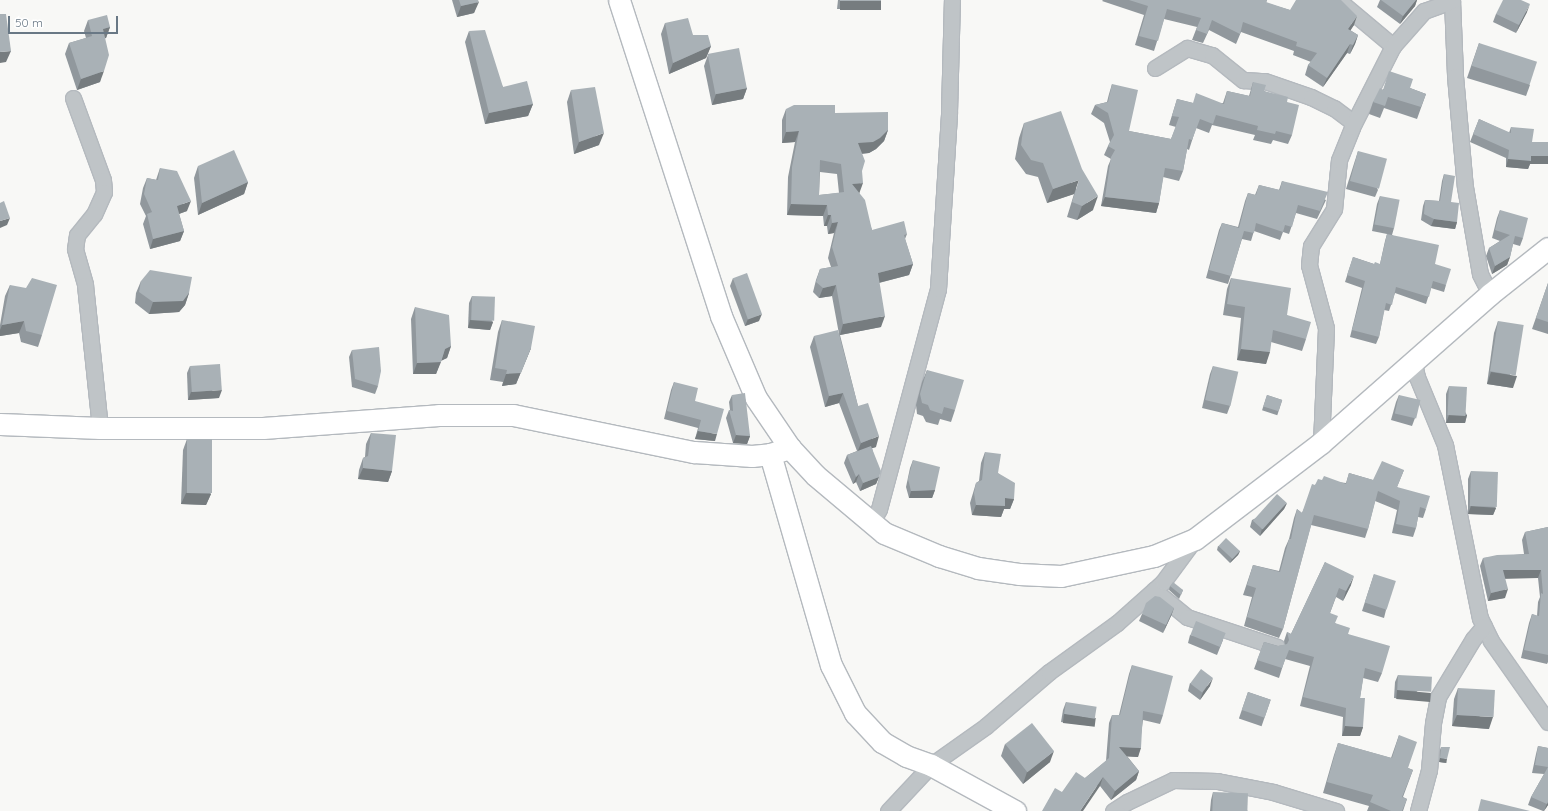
<!DOCTYPE html>
<html>
<head>
<meta charset="utf-8">
<style>
	body { margin:0 }
	#map { position:relative; width:1548px; height:811px; overflow:hidden; background:#f8f8f6; font-family:Quicksand,sans-serif }
	div>[style] { position:absolute }
	[style*='--x'] { left:calc(var(--x)*1px); top:calc(var(--y)*1px); width:calc(var(--w)*1px); rotate:calc(var(--a)*1deg) }
	.roads { filter:drop-shadow(1px 0 #b4b9be) drop-shadow(-1px 0 #b4b9be) drop-shadow(0 1px #b4b9be) drop-shadow(0 -1px #b4b9be) }
	.street>* { height:15px; margin:-7.5px; padding:0 7.5px; transform-origin:7.5px; border-radius:7.5px; background:#bfc4c7 }
	.secondary>* { height:21px; margin:-10.5px; padding:0 10.5px; transform-origin:10.5px; border-radius:10.5px; background:#fff }
	.wall>* { inset:0; background:#91989d; transform-origin:0 0 }
	.shaded-wall>* { inset:0; background:#767c7f; transform-origin:0 0 }
	.building>* { inset:0; background:#a9b1b6; transform-origin:0 0 }
	span { translate:-50% -50%; white-space:nowrap; text-align:center; line-height:1.15; -webkit-text-stroke:4px #fff; paint-order:stroke }
	.scale { position:absolute; left:8px; top:16px; width:110px; height:18px; box-sizing:border-box; border:2px solid #697885; border-top:0; padding-left:5px; font-size:12px; line-height:14px; white-space:nowrap; color:#697885; -webkit-text-stroke:3px #fff; paint-order:stroke }
</style>
</head>
<body>
<div id="map">
	<div class="roads">
		<div class="street">
			<div style="--x:1338;--y:0;--w:72;--a:39.9"></div>
			<div style="--x:1452;--y:0;--w:76;--a:87.7"></div>
			<div style="--x:1455;--y:76;--w:111;--a:84.9"></div>
			<div style="--x:1465;--y:187;--w:88;--a:80.2"></div>
			<div style="--x:1480;--y:274;--w:22;--a:63"></div>
			<div style="--x:1155;--y:68;--w:38;--a:-32"></div>
			<div style="--x:1187;--y:48;--w:26;--a:16"></div>
			<div style="--x:1212;--y:55;--w:40;--a:39"></div>
			<div style="--x:1243;--y:80;--w:22;--a:3"></div>
			<div style="--x:1265;--y:81;--w:49;--a:19.2"></div>
			<div style="--x:1311;--y:97;--w:25;--a:26"></div>
			<div style="--x:1334;--y:108;--w:25;--a:37"></div>
			<div style="--x:73;--y:98;--w:87;--a:69.9"></div>
			<div style="--x:103;--y:180;--w:12;--a:85"></div>
			<div style="--x:104;--y:192;--w:24;--a:114"></div>
			<div style="--x:94;--y:214;--w:27;--a:129"></div>
			<div style="--x:77;--y:235;--w:14;--a:98"></div>
			<div style="--x:75;--y:249;--w:37;--a:74"></div>
			<div style="--x:85;--y:285;--w:144;--a:84"></div>
			<div style="--x:1414;--y:363;--w:14;--a:78"></div>
			<div style="--x:1417;--y:377;--w:74;--a:67.6"></div>
			<div style="--x:1445;--y:445;--w:177;--a:78.6"></div>
			<div style="--x:1480;--y:618;--w:25;--a:64"></div>
			<div style="--x:1491;--y:641;--w:99;--a:54.9"></div>
			<div style="--x:1321;--y:443;--w:115;--a:-87.5"></div>
			<div style="--x:1326;--y:328;--w:65;--a:-105.1"></div>
			<div style="--x:1309;--y:265;--w:19;--a:-84"></div>
			<div style="--x:1311;--y:246;--w:44;--a:-58.1"></div>
			<div style="--x:1334;--y:209;--w:49;--a:-84.2"></div>
			<div style="--x:1339;--y:160;--w:35;--a:-68"></div>
			<div style="--x:1352;--y:127;--w:91;--a:-63.2"></div>
			<div style="--x:1393;--y:46;--w:47;--a:-48.5"></div>
			<div style="--x:1424;--y:11;--w:30;--a:-20"></div>
			<div style="--x:871;--y:523;--w:16;--a:-60"></div>
			<div style="--x:879;--y:509;--w:228;--a:-75"></div>
			<div style="--x:938;--y:289;--w:177;--a:-86.4"></div>
			<div style="--x:949;--y:112;--w:112;--a:-88.5"></div>
			<div style="--x:1154;--y:590;--w:43;--a:39.3"></div>
			<div style="--x:1187;--y:617;--w:95;--a:18.4"></div>
			<div style="--x:888;--y:811;--w:63;--a:-46.9"></div>
			<div style="--x:931;--y:765;--w:67;--a:-35.3"></div>
			<div style="--x:986;--y:726;--w:83;--a:-40.6"></div>
			<div style="--x:1049;--y:672;--w:84;--a:-35.8"></div>
			<div style="--x:1117;--y:623;--w:62;--a:-41.7"></div>
			<div style="--x:1163;--y:582;--w:52;--a:-53.6"></div>
			<div style="--x:1113;--y:811;--w:17;--a:-33"></div>
			<div style="--x:1127;--y:802;--w:51;--a:-25.6"></div>
			<div style="--x:1173;--y:780;--w:44;--a:1.3"></div>
			<div style="--x:1217;--y:781;--w:57;--a:11.1"></div>
			<div style="--x:1273;--y:792;--w:66;--a:16.8"></div>
			<div style="--x:1418;--y:811;--w:42;--a:-75"></div>
			<div style="--x:1429;--y:770;--w:47;--a:-85.1"></div>
			<div style="--x:1433;--y:723;--w:26;--a:-79"></div>
			<div style="--x:1438;--y:697;--w:68;--a:-58.9"></div>
			<div style="--x:1473;--y:639;--w:17;--a:-50"></div>
		</div>
		<div class="secondary">
			<div style="--x:619;--y:0;--w:332;--a:72.1"></div>
			<div style="--x:721;--y:316;--w:89;--a:66.9"></div>
			<div style="--x:756;--y:398;--w:60;--a:55.8"></div>
			<div style="--x:790;--y:448;--w:37;--a:47"></div>
			<div style="--x:815;--y:475;--w:90;--a:40"></div>
			<div style="--x:884;--y:533;--w:60;--a:22.7"></div>
			<div style="--x:939;--y:556;--w:41;--a:17.1"></div>
			<div style="--x:978;--y:568;--w:41;--a:8.3"></div>
			<div style="--x:1019;--y:574;--w:42;--a:2.7"></div>
			<div style="--x:1061;--y:576;--w:95;--a:-12.1"></div>
			<div style="--x:1154;--y:556;--w:44;--a:-22.5"></div>
			<div style="--x:1195;--y:539;--w:158;--a:-37.3"></div>
			<div style="--x:1321;--y:443;--w:225;--a:-41.4"></div>
			<div style="--x:1490;--y:294;--w:74;--a:-38.4"></div>
			<div style="--x:0;--y:424;--w:100;--a:2.3"></div>
			<div style="--x:100;--y:428;--w:163;--a:0"></div>
			<div style="--x:263;--y:428;--w:176;--a:-4.2"></div>
			<div style="--x:439;--y:415;--w:74;--a:0"></div>
			<div style="--x:513;--y:415;--w:185;--a:11.6"></div>
			<div style="--x:694;--y:452;--w:58;--a:3.9"></div>
			<div style="--x:752;--y:456;--w:18;--a:-6"></div>
			<div style="--x:770;--y:454;--w:21;--a:-17"></div>
			<div style="--x:770;--y:454;--w:220;--a:73.9"></div>
			<div style="--x:831;--y:665;--w:54;--a:63.4"></div>
			<div style="--x:855;--y:713;--w:40;--a:47"></div>
			<div style="--x:882;--y:742;--w:28;--a:30"></div>
			<div style="--x:906;--y:756;--w:27;--a:20"></div>
			<div style="--x:931;--y:765;--w:96;--a:28.7"></div>
		</div>
	</div>
	<div class="wall">
		<div style="clip-path:polygon(452px 0,478px 0,474px 13px,457px 17px)"></div>
		<div style="clip-path:polygon(838px 0,881px 0,881px 1px,878px 9px,837px 9px)"></div>
		<div style="clip-path:polygon(1103px 0,1267px 0,1266px 3px,1290px 10px,1354px 25px,1350px 30px,1358px 35px,1355px 44px,1350px 54px,1347px 53px,1323px 87px,1305px 75px,1308px 65px,1311px 62px,1293px 55px,1294px 51px,1241px 32px,1236px 44px,1209px 30px,1203px 43px,1192px 40px,1197px 27px,1164px 19px,1154px 51px,1135px 45px,1144px 15px,1102px 1px)"></div>
		<div style="clip-path:polygon(1380px 0,1417px 0,1415px 6px,1400px 24px,1377px 7px)"></div>
		<div style="clip-path:polygon(1527px 12px,1516px 33px,1493px 22px,1496px 14px)"></div>
		<div style="clip-path:polygon(88px 20px,110px 27px,106px 38px,105px 38px,100px 82px,77px 90px,65px 54px,69px 43px,86px 38px,84px 31px)"></div>
		<div style="clip-path:polygon(665px 23px,693px 35px,711px 46px,706px 58px,669px 74px,661px 34px)"></div>
		<div style="clip-path:polygon(469px 31px,503px 87px,533px 104px,528px 116px,485px 124px,465px 42px)"></div>
		<div style="clip-path:polygon(1479px 43px,1530px 85px,1526px 96px,1467px 78px)"></div>
		<div style="clip-path:polygon(708px 55px,747px 88px,743px 99px,712px 105px,704px 66px)"></div>
		<div style="clip-path:polygon(1253px 82px,1264px 91px,1287px 102px,1292px 135px,1288px 144px,1273px 140px,1271px 144px,1253px 140px,1255px 135px,1212px 125px,1209px 133px,1196px 128px,1189px 150px,1187px 149px,1183px 171px,1179px 181px,1163px 177px,1159px 203px,1156px 213px,1101px 206px,1108px 166px,1111px 159px,1104px 155px,1108px 146px,1110px 142px,1104px 123px,1091px 114px,1095px 105px,1107px 102px,1109px 94px,1112px 84px,1129px 131px,1171px 139px,1176px 127px,1169px 125px,1177px 99px,1193px 103px,1223px 103px,1227px 91px,1249px 96px)"></div>
		<div style="clip-path:polygon(1410px 88px,1426px 94px,1417px 119px,1384px 108px,1380px 118px,1369px 114px,1373px 102px,1383px 89px)"></div>
		<div style="clip-path:polygon(571px 90px,599px 145px,574px 154px,567px 102px)"></div>
		<div style="clip-path:polygon(evenodd,786px 109px,835px 113px,888px 130px,884px 141px,876px 149px,869px 153px,862px 154px,862px 171px,859px 193px,872px 230px,907px 234px,905px 239px,913px 264px,909px 275px,879px 283px,881px 327px,840px 335px,858px 406px,876px 447px,872px 448px,879px 477px,876px 484px,860px 491px,856px 482px,853px 484px,844px 463px,847px 455px,857px 451px,839px 403px,825px 407px,810px 347px,814px 336px,839px 334px,832px 296px,819px 298px,813px 292px,816px 280px,820px 269px,831px 267px,828px 258px,834px 233px,828px 234px,827px 226px,824px 226px,823px 216px,787px 215px,788px 177px,795px 142px,782px 143px,782px 120px,786px 109px,820px 172px,837px 174px,839px 193px,819px 195px,820px 172px)"></div>
		<div style="clip-path:polygon(1479px 119px,1509px 133px,1511px 127px,1532px 142px,1548px 164px,1530px 164px,1528px 169px,1506px 167px,1506px 158px,1470px 142px)"></div>
		<div style="clip-path:polygon(1024px 123px,1093px 210px,1077px 220px,1067px 217px,1074px 194px,1047px 203px,1038px 177px,1026px 174px,1015px 159px,1019px 138px)"></div>
		<div style="clip-path:polygon(1358px 151px,1378px 190px,1375px 197px,1346px 189px)"></div>
		<div style="clip-path:polygon(198px 166px,248px 182px,244px 194px,198px 215px,194px 178px)"></div>
		<div style="clip-path:polygon(160px 168px,187px 211px,179px 214px,184px 231px,180px 241px,150px 249px,143px 224px,146px 216px,140px 204px,143px 188px,147px 178px,156px 180px)"></div>
		<div style="clip-path:polygon(1444px 174px,1451px 202px,1457px 222px,1455px 229px,1431px 226px,1421px 220px,1423px 206px,1425px 200px,1439px 201px,1442px 181px)"></div>
		<div style="clip-path:polygon(1282px 181px,1326px 200px,1317px 219px,1296px 213px,1289px 234px,1283px 232px,1280px 240px,1254px 231px,1251px 241px,1242px 239px,1228px 284px,1206px 278px,1219px 230px,1222px 223px,1238px 227px,1245px 201px,1248px 193px,1255px 195px,1259px 185px,1279px 190px)"></div>
		<div style="clip-path:polygon(1380px 196px,1394px 228px,1392px 235px,1435px 264px,1446px 285px,1444px 292px,1431px 288px,1426px 304px,1395px 293px,1389px 311px,1384px 310px,1379px 337px,1376px 344px,1350px 337px,1362px 288px,1345px 282px,1353px 257px,1374px 264px,1380px 264px,1385px 241px,1387px 234px,1372px 231px,1377px 204px)"></div>
		<div style="clip-path:polygon(1500px 210px,1523px 238px,1520px 246px,1513px 244px,1510px 257px,1507px 265px,1492px 274px,1486px 256px,1489px 248px,1500px 241px,1492px 238px,1497px 218px)"></div>
		<div style="clip-path:polygon(733px 278px,759px 321px,745px 326px,730px 286px)"></div>
		<div style="clip-path:polygon(1231px 278px,1287px 315px,1306px 339px,1302px 351px,1271px 342px,1266px 364px,1237px 360px,1241px 318px,1223px 315px,1227px 289px)"></div>
		<div style="clip-path:polygon(141px 281px,189px 293px,185px 305px,179px 312px,149px 314px,135px 303px,136px 293px)"></div>
		<div style="clip-path:polygon(1548px 283px,1548px 334px,1532px 329px)"></div>
		<div style="clip-path:polygon(10px 285px,42px 335px,38px 347px,21px 342px,19px 333px,0 336px,0 325px,5px 296px)"></div>
		<div style="clip-path:polygon(472px 296px,493px 322px,490px 330px,468px 328px,469px 303px)"></div>
		<div style="clip-path:polygon(415px 307px,451px 346px,447px 358px,441px 360px,436px 374px,413px 374px,411px 319px)"></div>
		<div style="clip-path:polygon(502px 320px,531px 348px,516px 384px,502px 386px,503px 382px,490px 380px,498px 332px)"></div>
		<div style="clip-path:polygon(1498px 321px,1513px 388px,1487px 384px,1494px 333px)"></div>
		<div style="clip-path:polygon(352px 350px,378px 386px,375px 394px,352px 387px,349px 357px)"></div>
		<div style="clip-path:polygon(190px 366px,219px 398px,188px 400px,187px 373px)"></div>
		<div style="clip-path:polygon(1213px 366px,1230px 406px,1227px 414px,1202px 408px,1210px 374px)"></div>
		<div style="clip-path:polygon(927px 370px,955px 410px,951px 422px,940px 419px,938px 425px,926px 422px,923px 416px,917px 414px,916px 405px,922px 382px)"></div>
		<div style="clip-path:polygon(674px 382px,695px 401px,715px 441px,695px 439px,698px 428px,664px 419px,671px 390px)"></div>
		<div style="clip-path:polygon(1449px 386px,1467px 415px,1465px 423px,1446px 423px,1446px 394px)"></div>
		<div style="clip-path:polygon(732px 395px,750px 436px,747px 444px,733px 443px,726px 418px,729px 410px,730px 410px,729px 402px)"></div>
		<div style="left:1267px;top:395px;width:16px;height:16px;rotate:18deg"></div>
		<div style="clip-path:polygon(1399px 395px,1415px 418px,1412px 426px,1391px 420px,1396px 402px)"></div>
		<div style="clip-path:polygon(371px 433px,392px 471px,388px 482px,358px 479px,359px 470px,363px 458px,365px 457px,366px 444px)"></div>
		<div style="clip-path:polygon(187px 439px,211px 494px,206px 505px,181px 504px,183px 450px)"></div>
		<div style="clip-path:polygon(985px 452px,1014px 499px,1010px 509px,1004px 509px,1001px 517px,972px 515px,970px 503px,976px 483px,979px 481px,981px 463px)"></div>
		<div style="clip-path:polygon(913px 460px,935px 490px,932px 498px,909px 498px,906px 487px,910px 468px)"></div>
		<div style="clip-path:polygon(1404px 470px,1397px 487px,1426px 509px,1423px 518px,1418px 517px,1416px 528px,1413px 537px,1392px 533px,1397px 510px,1375px 501px,1368px 529px,1365px 538px,1311px 525px,1283px 629px,1279px 638px,1244px 626px,1252px 597px,1243px 595px,1253px 565px,1279px 571px,1285px 548px,1289px 539px,1294px 518px,1297px 509px,1302px 513px,1315px 485px,1322px 480px,1346px 483px,1349px 473px,1373px 480px)"></div>
		<div style="clip-path:polygon(1471px 471px,1496px 508px,1493px 515px,1468px 514px,1468px 479px)"></div>
		<div style="clip-path:polygon(1287px 503px,1284px 509px,1260px 536px,1250px 527px,1252px 520px)"></div>
		<div style="clip-path:polygon(1548px 527px,1548px 662px,1547px 664px,1521px 658px,1529px 623px,1532px 614px,1537px 616px,1538px 602px,1540px 597px,1538px 578px,1505px 578px,1505px 598px,1488px 601px,1480px 566px,1483px 558px,1524px 554px,1522px 540px,1525px 532px)"></div>
		<div style="clip-path:polygon(1218px 546px,1240px 551px,1238px 555px,1230px 563px,1217px 550px)"></div>
		<div style="clip-path:polygon(1325px 562px,1351px 585px,1343px 601px,1336px 597px,1330px 613px,1335px 623px,1348px 634px,1382px 673px,1378px 682px,1363px 678px,1360px 698px,1363px 727px,1360px 736px,1342px 736px,1343px 717px,1300px 706px,1310px 666px,1285px 659px,1279px 678px,1254px 669px,1264px 642px,1278px 646px,1285px 645px,1284px 641px,1287px 632px,1291px 634px)"></div>
		<div style="clip-path:polygon(1374px 574px,1386px 610px,1384px 618px,1362px 611px)"></div>
		<div style="clip-path:polygon(1170px 586px,1183px 590px,1179px 599px,1169px 590px)"></div>
		<div style="clip-path:polygon(1174px 608px,1171px 616px,1163px 633px,1139px 621px,1142px 614px)"></div>
		<div style="clip-path:polygon(1190px 635px,1223px 640px,1217px 655px,1188px 643px)"></div>
		<div style="clip-path:polygon(1132px 665px,1163px 715px,1160px 724px,1143px 720px,1138px 757px,1127px 756px,1139px 771px,1136px 780px,1111px 800px,1100px 786px,1062px 792px,1085px 778px,1106px 761px,1109px 723px,1112px 715px,1119px 715px,1129px 674px)"></div>
		<div style="clip-path:polygon(1398px 675px,1428px 701px,1394px 698px,1395px 682px)"></div>
		<div style="clip-path:polygon(1190px 683px,1210px 686px,1200px 700px,1188px 691px)"></div>
		<div style="clip-path:polygon(1458px 688px,1489px 729px,1452px 726px,1454px 699px)"></div>
		<div style="left:1248px;top:692px;width:24px;height:28px;rotate:19deg"></div>
		<div style="clip-path:polygon(1066px 702px,1093px 726px,1061px 722px,1063px 710px)"></div>
		<div style="clip-path:polygon(1399px 735px,1408px 768px,1413px 770px,1403px 797px,1407px 799px,1403px 811px,1367px 811px,1369px 806px,1323px 793px,1334px 755px,1338px 743px,1391px 758px)"></div>
		<div style="clip-path:polygon(1005px 744px,1050px 762px,1023px 784px,1001px 756px)"></div>
		<div style="clip-path:polygon(1538px 746px,1548px 748px,1548px 805px,1544px 811px,1543px 811px,1528px 805px,1531px 797px,1544px 774px,1532px 773px,1536px 754px)"></div>
		<div style="clip-path:polygon(1441px 747px,1446px 763px,1439px 762px,1440px 750px)"></div>
		<div style="clip-path:polygon(1213px 792px,1248px 811px,1210px 811px,1211px 800px)"></div>
	</div>
	<div class="shaded-wall">
		<div style="clip-path:polygon(1416px 0,1417px 0,1415px 6px,1400px 24px,1403px 16px)"></div>
		<div style="left:840px;top:1px;width:41px;height:9px"></div>
		<div style="clip-path:polygon(479px 2px,474px 13px,457px 17px,461px 6px)"></div>
		<div style="clip-path:polygon(1530px 4px,1527px 12px,1516px 33px,1519px 25px)"></div>
		<div style="clip-path:polygon(1357px 16px,1354px 25px,1345px 39px,1348px 29px)"></div>
		<div style="clip-path:polygon(110px 27px,106px 38px,99px 40px,103px 29px)"></div>
		<div style="clip-path:polygon(1358px 35px,1355px 44px,1350px 54px,1353px 45px)"></div>
		<div style="clip-path:polygon(1350px 44px,1347px 53px,1323px 87px,1327px 78px)"></div>
		<div style="clip-path:polygon(711px 46px,706px 58px,669px 74px,673px 63px)"></div>
		<div style="clip-path:polygon(11px 51px,6px 62px,0 63px,0 52px)"></div>
		<div style="clip-path:polygon(104px 71px,100px 82px,77px 90px,81px 79px)"></div>
		<div style="clip-path:polygon(747px 88px,743px 99px,712px 105px,716px 94px)"></div>
		<div style="clip-path:polygon(533px 104px,528px 116px,485px 124px,489px 113px)"></div>
		<div style="clip-path:polygon(888px 130px,884px 141px,876px 149px,869px 153px,854px 154px,858px 143px)"></div>
		<div style="clip-path:polygon(799px 131px,795px 142px,782px 143px,786px 132px)"></div>
		<div style="clip-path:polygon(604px 133px,599px 145px,574px 154px,579px 142px)"></div>
		<div style="clip-path:polygon(1531px 156px,1548px 156px,1548px 164px,1530px 164px,1528px 169px,1506px 167px,1508px 159px)"></div>
		<div style="clip-path:polygon(1079px 180px,1074px 194px,1047px 203px,1053px 189px)"></div>
		<div style="clip-path:polygon(248px 182px,244px 194px,198px 215px,202px 203px)"></div>
		<div style="clip-path:polygon(863px 183px,859px 194px,852px 184px)"></div>
		<div style="clip-path:polygon(1098px 196px,1093px 210px,1077px 220px,1082px 206px)"></div>
		<div style="clip-path:polygon(1105px 197px,1159px 203px,1156px 213px,1101px 206px)"></div>
		<div style="clip-path:polygon(191px 201px,187px 211px,173px 216px,177px 206px)"></div>
		<div style="clip-path:polygon(791px 204px,827px 205px,823px 216px,787px 215px)"></div>
		<div style="clip-path:polygon(828px 215px,831px 215px,827px 226px,824px 226px)"></div>
		<div style="clip-path:polygon(10px 218px,7px 225px,0 228px,0 221px)"></div>
		<div style="clip-path:polygon(1434px 219px,1457px 222px,1455px 229px,1431px 226px)"></div>
		<div style="clip-path:polygon(838px 222px,834px 233px,828px 234px,832px 223px)"></div>
		<div style="clip-path:polygon(184px 231px,180px 241px,150px 249px,153px 239px)"></div>
		<div style="clip-path:polygon(1510px 257px,1507px 265px,1492px 274px,1495px 266px)"></div>
		<div style="clip-path:polygon(913px 264px,909px 275px,874px 284px,878px 273px)"></div>
		<div style="clip-path:polygon(836px 285px,832px 296px,819px 298px,823px 288px)"></div>
		<div style="clip-path:polygon(189px 293px,185px 305px,179px 312px,149px 314px,153px 302px)"></div>
		<div style="clip-path:polygon(762px 314px,759px 321px,745px 326px,748px 319px)"></div>
		<div style="clip-path:polygon(885px 316px,881px 327px,840px 335px,843px 324px)"></div>
		<div style="clip-path:polygon(470px 320px,493px 322px,490px 330px,468px 328px)"></div>
		<div style="clip-path:polygon(24px 321px,19px 333px,0 336px,0 330px,2px 325px)"></div>
		<div style="clip-path:polygon(451px 346px,447px 358px,441px 361px,445px 349px)"></div>
		<div style="clip-path:polygon(531px 348px,516px 384px,502px 386px,506px 374px)"></div>
		<div style="clip-path:polygon(1241px 349px,1270px 352px,1266px 364px,1237px 360px)"></div>
		<div style="clip-path:polygon(441px 362px,436px 374px,413px 374px,417px 363px)"></div>
		<div style="clip-path:polygon(1491px 372px,1517px 376px,1513px 388px,1487px 384px)"></div>
		<div style="clip-path:polygon(222px 390px,219px 398px,188px 400px,191px 392px)"></div>
		<div style="clip-path:polygon(843px 393px,839px 403px,825px 407px,829px 396px)"></div>
		<div style="clip-path:polygon(1449px 415px,1467px 415px,1465px 423px,1446px 423px)"></div>
		<div style="clip-path:polygon(698px 431px,717px 434px,715px 441px,695px 439px)"></div>
		<div style="clip-path:polygon(736px 435px,750px 436px,747px 444px,733px 443px)"></div>
		<div style="clip-path:polygon(879px 436px,876px 447px,857px 453px,861px 443px)"></div>
		<div style="clip-path:polygon(363px 468px,392px 471px,388px 482px,358px 479px)"></div>
		<div style="clip-path:polygon(859px 474px,856px 482px,853px 484px,856px 477px)"></div>
		<div style="clip-path:polygon(879px 477px,876px 484px,860px 491px,863px 483px)"></div>
		<div style="clip-path:polygon(935px 490px,932px 498px,909px 498px,911px 491px)"></div>
		<div style="clip-path:polygon(186px 493px,211px 494px,206px 505px,181px 504px)"></div>
		<div style="clip-path:polygon(1005px 498px,1014px 499px,1010px 509px,1004px 509px,1001px 517px,972px 515px,976px 505px)"></div>
		<div style="clip-path:polygon(1287px 503px,1284px 509px,1260px 536px,1262px 529px)"></div>
		<div style="clip-path:polygon(1471px 506px,1496px 508px,1493px 515px,1468px 514px)"></div>
		<div style="clip-path:polygon(1240px 551px,1238px 555px,1230px 563px,1232px 559px)"></div>
		<div style="clip-path:polygon(1503px 570px,1541px 570px,1538px 578px,1500px 579px)"></div>
		<div style="clip-path:polygon(1354px 576px,1351px 585px,1343px 601px,1346px 591px)"></div>
		<div style="clip-path:polygon(1508px 589px,1505px 598px,1488px 601px,1491px 593px)"></div>
		<div style="clip-path:polygon(1174px 608px,1171px 616px,1163px 633px,1166px 625px)"></div>
		<div style="clip-path:polygon(1213px 678px,1210px 686px,1200px 700px,1203px 692px)"></div>
		<div style="left:1397px;top:690px;width:34px;height:9px;rotate:5deg"></div>
		<div style="left:1064px;top:714px;width:32px;height:9px;rotate:7deg"></div>
		<div style="clip-path:polygon(1457px 715px,1493px 717px,1489px 729px,1452px 726px)"></div>
		<div style="clip-path:polygon(1345px 726px,1363px 727px,1360px 736px,1342px 736px)"></div>
		<div style="clip-path:polygon(1119px 747px,1141px 748px,1138px 757px,1116px 756px)"></div>
		<div style="clip-path:polygon(1054px 751px,1050px 762px,1023px 784px,1027px 772px)"></div>
		<div style="left:1440px;top:758px;width:7px;height:4px;rotate:8deg"></div>
		<div style="clip-path:polygon(1139px 771px,1136px 780px,1111px 800px,1115px 791px)"></div>
		<div style="clip-path:polygon(1103px 777px,1100px 786px,1083px 811px,1080px 811px)"></div>
		<div style="clip-path:polygon(1548px 802px,1548px 805px,1544px 811px,1547px 804px)"></div>
	</div>
	<div class="building">
		<div style="clip-path:polygon(459px 0,478px 0,479px 2px,461px 6px)"></div>
		<div style="left:840px;top:0;width:41px;height:1px"></div>
		<div style="clip-path:polygon(1129px 0,1267px 0,1266px 2px,1290px 10px,1296px 0,1341px 0,1357px 16px,1348px 29px,1358px 35px,1353px 45px,1350px 44px,1327px 78px,1308px 65px,1317px 53px,1296px 46px,1297px 42px,1243px 22px,1240px 34px,1212px 20px,1207px 34px,1196px 30px,1201px 18px,1167px 9px,1158px 41px,1139px 36px,1148px 6px)"></div>
		<div style="clip-path:polygon(1381px 0,1416px 0,1403px 16px)"></div>
		<div style="clip-path:polygon(1503px 0,1521px 0,1530px 4px,1519px 25px,1496px 14px)"></div>
		<div style="clip-path:polygon(0 14px,6px 14px,11px 51px,0 52px)"></div>
		<div style="clip-path:polygon(107px 15px,110px 27px,103px 29px,109px 55px,104px 71px,81px 79px,69px 43px,92px 36px,88px 20px)"></div>
		<div style="clip-path:polygon(688px 18px,693px 35px,708px 35px,711px 46px,673px 63px,665px 23px)"></div>
		<div style="clip-path:polygon(485px 30px,503px 87px,527px 81px,533px 104px,489px 113px,469px 31px)"></div>
		<div style="left:1479px;top:43px;width:61px;height:24px;rotate:18deg"></div>
		<div style="left:739px;top:48px;width:41px;height:32px;rotate:79deg"></div>
		<div style="clip-path:polygon(1389px 71px,1413px 79px,1410px 88px,1426px 94px,1421px 107px,1388px 97px,1385px 106px,1373px 102px,1380px 88px,1383px 90px)"></div>
		<div style="clip-path:polygon(1253px 82px,1266px 85px,1264px 91px,1288px 97px,1287px 102px,1299px 105px,1292px 135px,1276px 131px,1275px 134px,1257px 130px,1258px 126px,1216px 115px,1213px 124px,1200px 119px,1192px 140px,1189px 139px,1183px 171px,1165px 168px,1159px 203px,1105px 197px,1111px 157px,1115px 150px,1108px 146px,1114px 135px,1108px 113px,1095px 105px,1108px 102px,1112px 84px,1138px 90px,1129px 131px,1171px 139px,1179px 117px,1172px 116px,1177px 99px,1193px 103px,1196px 93px,1224px 104px,1227px 91px,1250px 96px)"></div>
		<div style="clip-path:polygon(595px 87px,604px 133px,579px 142px,571px 90px)"></div>
		<div style="clip-path:polygon(evenodd,794px 105px,835px 105px,835px 113px,888px 112px,888px 130px,880px 138px,873px 142px,858px 143px,865px 161px,862px 171px,863px 183px,852px 184px,865px 200px,872px 230px,904px 221px,907px 234px,904px 235px,913px 264px,878px 273px,885px 316px,843px 324px,836px 285px,823px 288px,816px 282px,820px 269px,838px 266px,832px 247px,838px 222px,832px 223px,831px 215px,828px 215px,827px 205px,791px 204px,792px 167px,799px 131px,786px 132px,786px 109px,794px 105px,820px 160px,841px 164px,844px 192px,819px 195px,820px 160px)"></div>
		<div style="clip-path:polygon(1061px 111px,1082px 169px,1098px 196px,1082px 206px,1072px 202px,1079px 180px,1053px 189px,1043px 163px,1031px 160px,1021px 145px,1024px 123px)"></div>
		<div style="clip-path:polygon(1479px 119px,1511px 133px,1511px 127px,1534px 129px,1532px 142px,1548px 142px,1548px 156px,1531px 156px,1531px 161px,1508px 159px,1509px 150px,1473px 134px)"></div>
		<div style="clip-path:polygon(234px 150px,248px 182px,202px 203px,198px 166px)"></div>
		<div style="left:1358px;top:151px;width:30px;height:31px;rotate:15deg"></div>
		<div style="clip-path:polygon(160px 168px,177px 171px,191px 201px,177px 206px,184px 231px,153px 239px,147px 214px,152px 212px,144px 194px,147px 178px,158px 180px)"></div>
		<div style="clip-path:polygon(1444px 174px,1455px 176px,1451px 202px,1459px 203px,1457px 222px,1434px 219px,1424px 214px,1425px 200px,1440px 201px)"></div>
		<div style="clip-path:polygon(1282px 181px,1328px 192px,1320px 211px,1298px 205px,1292px 227px,1285px 225px,1283px 232px,1256px 223px,1254px 233px,1244px 231px,1231px 276px,1209px 270px,1222px 223px,1239px 228px,1248px 193px,1256px 195px,1259px 185px,1280px 190px)"></div>
		<div style="left:1380px;top:196px;width:20px;height:29px;rotate:11deg"></div>
		<div style="clip-path:polygon(4px 201px,10px 218px,0 221px,0 203px)"></div>
		<div style="clip-path:polygon(1500px 210px,1528px 218px,1523px 238px,1515px 236px,1510px 257px,1495px 266px,1489px 248px,1510px 235px,1495px 230px)"></div>
		<div style="clip-path:polygon(1387px 234px,1439px 245px,1435px 264px,1451px 269px,1446px 285px,1433px 281px,1429px 297px,1396px 287px,1392px 305px,1386px 303px,1379px 337px,1352px 330px,1365px 281px,1347px 275px,1353px 257px,1374px 264px,1375px 262px,1380px 264px)"></div>
		<div style="clip-path:polygon(150px 270px,192px 277px,189px 293px,183px 301px,153px 302px,139px 292px,141px 281px)"></div>
		<div style="left:747px;top:273px;width:44px;height:15px;rotate:70deg"></div>
		<div style="clip-path:polygon(32px 278px,57px 285px,42px 335px,26px 331px,24px 321px,2px 325px,10px 285px,26px 288px)"></div>
		<div style="clip-path:polygon(1231px 278px,1291px 288px,1287px 315px,1311px 322px,1306px 339px,1273px 330px,1270px 352px,1241px 349px,1245px 307px,1227px 304px)"></div>
		<div style="clip-path:polygon(1548px 283px,1548px 322px,1536px 318px)"></div>
		<div style="left:472px;top:296px;width:23px;height:24px;rotate:2deg"></div>
		<div style="clip-path:polygon(415px 307px,449px 315px,451px 346px,445px 349px,441px 362px,417px 363px)"></div>
		<div style="clip-path:polygon(502px 320px,535px 326px,531px 348px,521px 373px,506px 374px,507px 370px,495px 368px)"></div>
		<div style="left:1498px;top:321px;width:26px;height:51px;rotate:9deg"></div>
		<div style="clip-path:polygon(838px 330px,858px 406px,868px 403px,879px 436px,861px 443px,843px 393px,829px 396px,814px 336px)"></div>
		<div style="clip-path:polygon(379px 347px,381px 371px,378px 386px,355px 379px,352px 350px)"></div>
		<div style="left:220px;top:364px;width:26px;height:30px;rotate:86deg"></div>
		<div style="left:1213px;top:366px;width:26px;height:35px;rotate:13deg"></div>
		<div style="clip-path:polygon(927px 370px,964px 380px,955px 410px,944px 407px,942px 414px,930px 410px,928px 405px,922px 403px,920px 394px)"></div>
		<div style="clip-path:polygon(674px 382px,698px 388px,695px 401px,724px 409px,717px 434px,698px 431px,701px 420px,667px 411px)"></div>
		<div style="left:1449px;top:386px;width:18px;height:29px;rotate:3deg"></div>
		<div style="clip-path:polygon(745px 393px,750px 436px,736px 435px,729px 410px,733px 411px,732px 395px)"></div>
		<div style="left:1267px;top:395px;width:16px;height:12px;rotate:18deg"></div>
		<div style="left:1399px;top:395px;width:22px;height:19px;rotate:13deg"></div>
		<div style="clip-path:polygon(371px 433px,396px 435px,392px 471px,363px 468px,363px 458px,368px 456px)"></div>
		<div style="left:187px;top:439px;width:25px;height:54px"></div>
		<div style="clip-path:polygon(871px 446px,881px 471px,879px 477px,863px 483px,859px 474px,856px 477px,847px 455px)"></div>
		<div style="clip-path:polygon(985px 452px,1001px 454px,998px 473px,1015px 483px,1014px 499px,1005px 498px,1005px 506px,976px 505px,974px 493px,976px 483px,982px 480px)"></div>
		<div style="clip-path:polygon(913px 460px,940px 467px,935px 490px,911px 491px,908px 479px)"></div>
		<div style="clip-path:polygon(1382px 461px,1404px 470px,1397px 487px,1430px 496px,1426px 509px,1420px 507px,1416px 528px,1396px 524px,1400px 501px,1378px 491px,1368px 529px,1314px 515px,1283px 629px,1247px 617px,1256px 588px,1247px 585px,1253px 565px,1280px 572px,1289px 539px,1291px 539px,1297px 509px,1302px 513px,1312px 484px,1315px 485px,1318px 479px,1322px 480px,1324px 476px,1346px 484px,1349px 473px,1373px 480px)"></div>
		<div style="left:1471px;top:471px;width:27px;height:35px;rotate:2deg"></div>
		<div style="left:1277px;top:494px;width:13px;height:36px;rotate:42deg"></div>
		<div style="clip-path:polygon(1548px 527px,1548px 655px,1524px 650px,1532px 614px,1539px 616px,1541px 593px,1543px 594px,1541px 570px,1503px 570px,1508px 589px,1491px 593px,1483px 558px,1497px 555px,1529px 554px,1525px 532px)"></div>
		<div style="left:1226px;top:538px;width:19px;height:11px;rotate:43deg"></div>
		<div style="clip-path:polygon(1325px 562px,1354px 576px,1346px 591px,1339px 588px,1330px 613px,1338px 616px,1335px 623px,1350px 628px,1348px 634px,1390px 646px,1382px 673px,1365px 668px,1360px 698px,1365px 698px,1363px 727px,1345px 726px,1346px 708px,1303px 697px,1314px 657px,1289px 650px,1282px 668px,1257px 660px,1264px 642px,1278px 646px,1287px 644px,1289px 640px,1287px 632px,1291px 634px)"></div>
		<div style="left:1374px;top:574px;width:23px;height:30px;rotate:18deg"></div>
		<div style="clip-path:polygon(1173px 582px,1183px 590px,1181px 595px,1170px 586px)"></div>
		<div style="clip-path:polygon(1155px 596px,1160px 597px,1174px 608px,1166px 625px,1142px 614px,1146px 603px)"></div>
		<div style="left:1196px;top:621px;width:32px;height:15px;rotate:22deg"></div>
		<div style="clip-path:polygon(1132px 665px,1173px 676px,1163px 715px,1143px 711px,1141px 748px,1119px 747px,1139px 771px,1115px 791px,1103px 777px,1080px 811px,1042px 811px,1055px 788px,1062px 792px,1076px 772px,1085px 778px,1109px 758px,1112px 715px,1120px 715px)"></div>
		<div style="left:1201px;top:669px;width:15px;height:18px;rotate:37deg"></div>
		<div style="left:1398px;top:675px;width:34px;height:15px;rotate:3deg"></div>
		<div style="left:1458px;top:688px;width:37px;height:27px;rotate:3deg"></div>
		<div style="left:1248px;top:692px;width:24px;height:19px;rotate:19deg"></div>
		<div style="left:1066px;top:702px;width:31px;height:12px;rotate:9deg"></div>
		<div style="left:1032px;top:723px;width:36px;height:34px;rotate:52deg"></div>
		<div style="clip-path:polygon(1399px 735px,1417px 742px,1408px 768px,1413px 770px,1402px 797px,1407px 799px,1402px 811px,1391px 811px,1370px 802px,1373px 795px,1327px 782px,1338px 743px,1392px 758px)"></div>
		<div style="clip-path:polygon(1538px 746px,1548px 748px,1548px 802px,1547px 804px,1531px 797px,1548px 767px,1535px 765px)"></div>
		<div style="clip-path:polygon(1441px 747px,1450px 747px,1447px 759px,1440px 758px)"></div>
		<div style="left:1213px;top:792px;width:35px;height:19px;rotate:2deg"></div>
		<div style="clip-path:polygon(1481px 799px,1530px 811px,1478px 811px)"></div>
	</div>
	<div class="scale">50 m</div>
</div>
</body>
</html>
